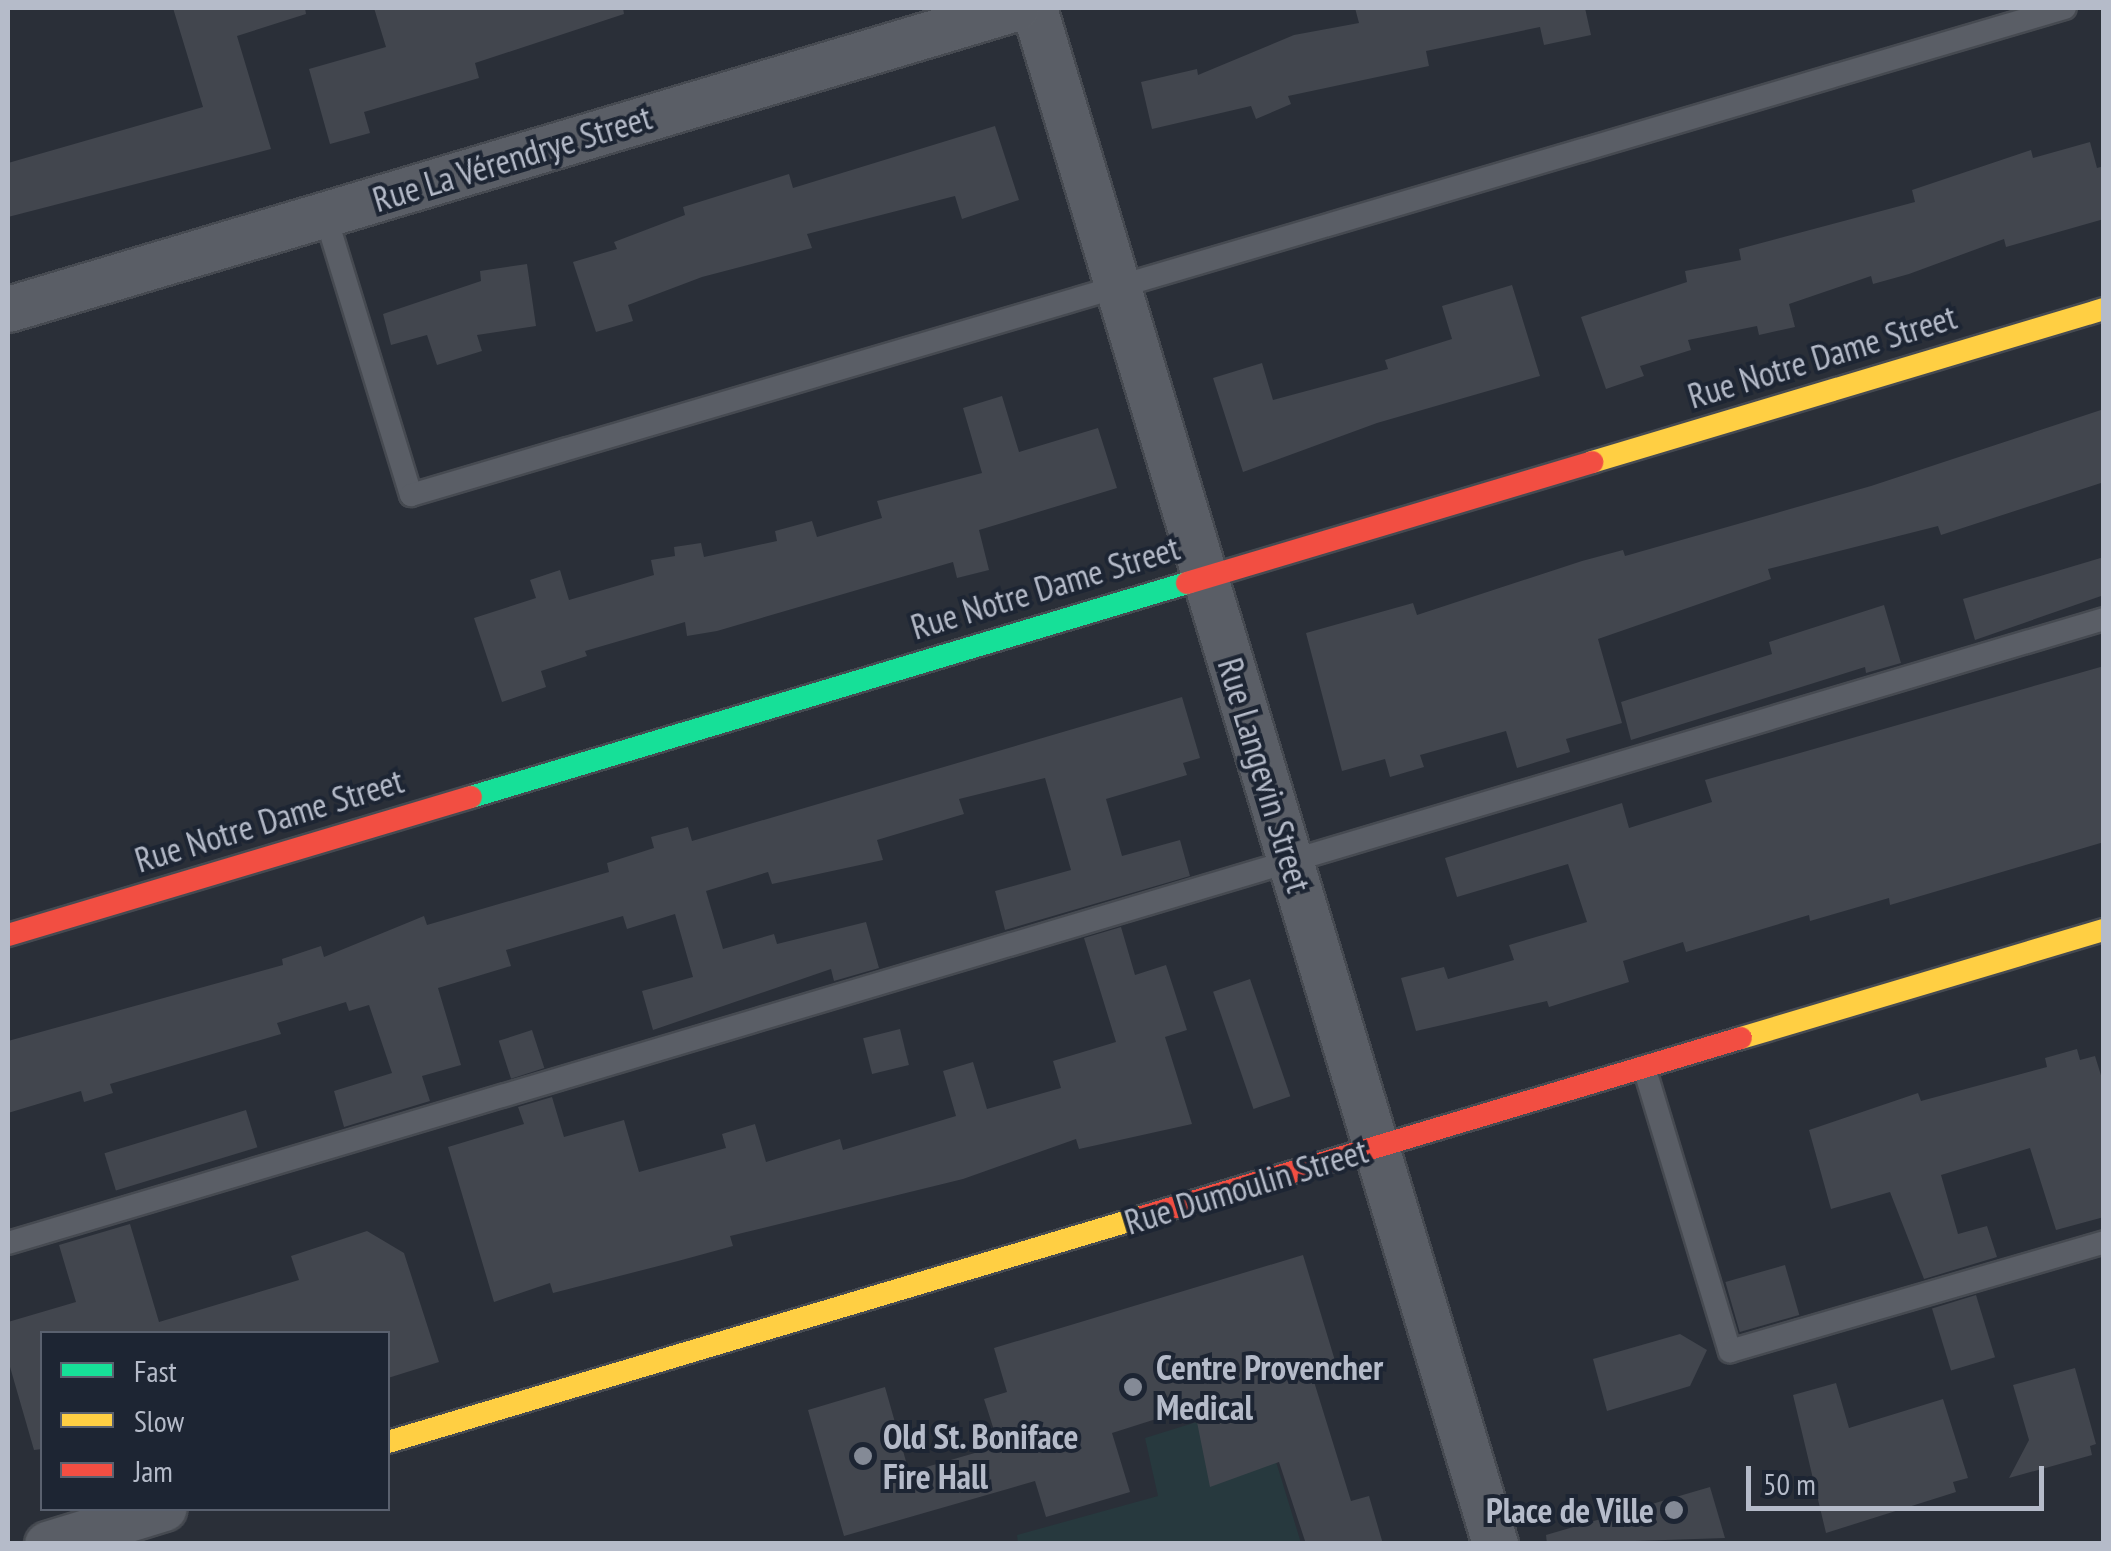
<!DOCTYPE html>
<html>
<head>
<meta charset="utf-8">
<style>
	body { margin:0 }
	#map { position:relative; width:2111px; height:1551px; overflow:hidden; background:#2a2f38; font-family:"PT Sans Narrow",sans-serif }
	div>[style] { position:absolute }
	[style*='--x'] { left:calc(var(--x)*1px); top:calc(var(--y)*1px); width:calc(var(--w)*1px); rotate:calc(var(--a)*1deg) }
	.green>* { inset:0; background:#27393e }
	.building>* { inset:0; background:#42464e; transform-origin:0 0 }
	.roads { filter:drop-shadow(2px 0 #464a51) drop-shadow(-2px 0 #464a51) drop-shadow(0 2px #464a51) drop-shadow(0 -2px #464a51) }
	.lane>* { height:22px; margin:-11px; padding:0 11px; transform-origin:11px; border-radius:11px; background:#5a5e66 }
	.street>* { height:45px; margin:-22.5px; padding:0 22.5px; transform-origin:22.5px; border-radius:22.5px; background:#5a5e66 }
	.fast>* { height:22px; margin:-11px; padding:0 11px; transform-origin:11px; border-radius:11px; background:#16e098 }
	.slow>* { height:22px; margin:-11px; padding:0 11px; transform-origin:11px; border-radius:11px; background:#ffcf43 }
	.jam>* { height:22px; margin:-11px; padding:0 11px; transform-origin:11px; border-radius:11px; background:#f24e42 }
	.dots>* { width:28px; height:28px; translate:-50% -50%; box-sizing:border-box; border:5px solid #1d2533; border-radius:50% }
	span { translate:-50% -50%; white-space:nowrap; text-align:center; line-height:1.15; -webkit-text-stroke:8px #1d2533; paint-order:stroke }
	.street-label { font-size:35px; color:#b5bbc9 }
	.poi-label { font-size:35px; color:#b5bbc9; font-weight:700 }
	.left { translate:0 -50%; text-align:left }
	.right { translate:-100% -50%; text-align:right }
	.frame { position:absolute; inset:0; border:10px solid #b5bbc9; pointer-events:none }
	.legend { position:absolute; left:40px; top:1331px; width:350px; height:180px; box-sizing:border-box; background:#1d2533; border:2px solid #5a616f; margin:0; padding:12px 18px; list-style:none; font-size:30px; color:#b5bbc9 }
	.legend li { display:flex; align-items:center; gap:20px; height:50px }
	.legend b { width:50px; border:2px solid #5a616f }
	.scale { position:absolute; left:1746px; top:1466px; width:298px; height:45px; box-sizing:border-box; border:5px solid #b5bbc9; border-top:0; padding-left:12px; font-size:30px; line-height:35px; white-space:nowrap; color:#b5bbc9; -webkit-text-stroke:8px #1d2533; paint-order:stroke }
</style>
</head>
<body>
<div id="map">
	<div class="green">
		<div style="clip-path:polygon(1258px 1403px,1301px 1543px,1018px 1544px,1017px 1535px,1158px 1496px,1145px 1438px)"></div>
	</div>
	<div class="building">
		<div style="clip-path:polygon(173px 8px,305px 8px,306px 14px,237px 36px,271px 149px,8px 217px,8px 163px,203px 107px)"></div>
		<div style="clip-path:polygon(374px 8px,623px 8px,624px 14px,475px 63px,479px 78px,364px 112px,370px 133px,330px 144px,309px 69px,386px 47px)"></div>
		<div style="clip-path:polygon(1355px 8px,1585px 8px,1591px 35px,1544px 45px,1540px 27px,1426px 51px,1429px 66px,1288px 96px,1291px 104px,1256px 119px,1251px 106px,1152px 129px,1141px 82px,1197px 69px,1198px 75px,1294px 35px,1359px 23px)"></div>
		<div style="clip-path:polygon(995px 126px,1019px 200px,962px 219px,955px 196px,807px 234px,812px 248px,702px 277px,628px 305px,633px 321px,596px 332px,573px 262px,617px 249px,614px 242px,685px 215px,683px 207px,789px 174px,793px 188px)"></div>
		<div style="clip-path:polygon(2090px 142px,2097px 168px,2104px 166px,2104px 219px,2006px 247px,2004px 239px,1909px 274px,1873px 284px,1871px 276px,1789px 304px,1795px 327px,1759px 335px,1757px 326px,1688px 340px,1691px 350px,1640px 366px,1644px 376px,1606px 389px,1581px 317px,1687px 282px,1685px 271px,1741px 260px,1739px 249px,1915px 202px,1912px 190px,2031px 150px,2033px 158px)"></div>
		<div style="clip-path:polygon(527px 264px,536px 326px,477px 335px,482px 351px,437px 365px,427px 335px,391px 345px,383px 314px,481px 281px,480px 271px)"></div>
		<div style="clip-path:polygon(1512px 285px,1540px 376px,1377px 423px,1243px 472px,1213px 378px,1262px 363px,1273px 400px,1388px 369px,1385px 360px,1452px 339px,1442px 306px)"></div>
		<div style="clip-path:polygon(1002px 396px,1019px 452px,1098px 428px,1117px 488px,979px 530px,989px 570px,957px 578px,953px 562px,717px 631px,687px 636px,685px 622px,585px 651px,587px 656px,541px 671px,546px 687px,502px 702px,474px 618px,536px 598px,530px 580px,560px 570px,569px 600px,654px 575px,651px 560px,675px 556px,674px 547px,701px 543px,704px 557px,777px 541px,775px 531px,812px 521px,817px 537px,882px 518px,877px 501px,982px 473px,963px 408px)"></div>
		<div style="clip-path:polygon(2104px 409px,2104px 482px,1941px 535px,1938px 526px,1768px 569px,1771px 579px,1598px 639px,1622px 723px,1566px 739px,1570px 752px,1517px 768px,1506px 731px,1420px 755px,1424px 767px,1390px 777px,1385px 759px,1342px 771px,1306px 633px,1413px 603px,1417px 615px,1582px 561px,1623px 550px,1625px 556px,1871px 486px)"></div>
		<div style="clip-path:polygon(2104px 557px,2104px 595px,1975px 640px,1963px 599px)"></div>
		<div style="clip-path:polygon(1884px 605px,1901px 663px,1866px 673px,1865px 667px,1631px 740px,1621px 702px,1772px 654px,1769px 642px)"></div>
		<div style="clip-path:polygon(2104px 666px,2104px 842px,1890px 905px,1889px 898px,1810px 921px,1809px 915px,1686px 952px,1683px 942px,1623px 961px,1629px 982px,1549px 1007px,1547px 1001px,1416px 1031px,1401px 978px,1444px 967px,1448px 979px,1514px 960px,1509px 945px,1587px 922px,1568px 864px,1457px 897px,1445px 858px,1622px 803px,1629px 828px,1712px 802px,1705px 780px)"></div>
		<div style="clip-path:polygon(1182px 697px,1200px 758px,1183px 763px,1187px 775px,1106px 799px,1122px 856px,1180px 840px,1190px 876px,1005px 930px,995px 891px,1071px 870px,1045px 778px,959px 799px,964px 814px,877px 840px,883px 860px,772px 884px,768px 872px,706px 891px,723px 949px,774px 934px,777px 944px,866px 922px,879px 968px,834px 981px,831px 969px,653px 1030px,642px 991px,693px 977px,675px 914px,627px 929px,623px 916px,506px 950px,511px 966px,438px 988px,461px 1065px,422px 1076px,430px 1101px,344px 1127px,334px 1091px,392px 1073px,369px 1005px,349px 1011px,346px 1002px,277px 1023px,281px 1034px,110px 1084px,113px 1093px,84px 1102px,81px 1091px,8px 1113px,8px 1041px,283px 965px,282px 959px,321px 946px,324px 957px,424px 916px,427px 925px,609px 872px,607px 863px,654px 848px,651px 837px,688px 827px,692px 841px)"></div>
		<div style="clip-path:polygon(1121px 927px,1135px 975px,1166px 965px,1187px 1030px,1165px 1037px,1192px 1124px,1079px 1149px,1076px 1139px,963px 1179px,730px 1236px,733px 1246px,678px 1261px,553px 1293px,550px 1283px,494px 1302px,448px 1147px,524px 1124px,518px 1107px,552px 1097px,564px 1137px,624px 1120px,639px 1172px,726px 1148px,722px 1134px,755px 1124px,766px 1162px,840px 1139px,843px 1150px,956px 1116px,943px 1071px,973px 1062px,987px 1109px,1061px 1088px,1053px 1061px,1116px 1042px,1084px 938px)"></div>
		<div style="left:1250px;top:979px;width:124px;height:39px;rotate:71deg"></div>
		<div style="left:900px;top:1029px;width:37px;height:38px;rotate:76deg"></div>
		<div style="left:532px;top:1030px;width:40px;height:35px;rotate:72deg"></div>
		<div style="clip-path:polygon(2077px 1049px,2080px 1060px,2095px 1056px,2104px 1085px,2104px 1217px,2056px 1230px,2030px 1148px,1941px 1175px,1958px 1234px,1987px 1226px,1997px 1257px,1924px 1279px,1890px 1192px,1831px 1209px,1809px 1130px,1918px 1093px,1921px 1101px,2047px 1067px,2045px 1058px)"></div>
		<div style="left:246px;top:1110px;width:39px;height:148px;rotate:73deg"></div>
		<div style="clip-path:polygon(130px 1224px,159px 1322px,299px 1280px,291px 1256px,367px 1231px,404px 1253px,439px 1362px,388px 1378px,388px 1334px,42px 1334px,42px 1449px,34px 1450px,8px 1360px,8px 1322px,76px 1302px,59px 1245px)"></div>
		<div style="clip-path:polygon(1303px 1255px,1336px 1364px,1311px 1372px,1351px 1501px,1369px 1496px,1383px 1544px,1306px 1544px,1279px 1462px,1210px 1487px,1194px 1407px,1112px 1433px,1130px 1492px,1046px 1517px,1035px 1481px,844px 1536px,808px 1410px,885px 1387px,909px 1472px,999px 1446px,984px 1399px,1007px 1392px,994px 1348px)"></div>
		<div style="left:1785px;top:1265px;width:52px;height:62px;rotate:74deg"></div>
		<div style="left:1976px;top:1295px;width:65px;height:46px;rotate:73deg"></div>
		<div style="clip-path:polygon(1680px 1334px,1707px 1350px,1690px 1386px,1607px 1411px,1593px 1359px)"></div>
		<div style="clip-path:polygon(2075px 1368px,2096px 1444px,2090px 1446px,2092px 1455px,2009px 1478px,2029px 1440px,2013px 1385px)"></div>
		<div style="clip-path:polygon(1836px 1383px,1849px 1428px,1943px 1399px,1968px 1478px,1953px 1482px,1956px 1492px,1826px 1533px,1793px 1395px)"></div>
		<div style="clip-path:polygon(1710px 1487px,1725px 1538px,1547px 1544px,1546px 1535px)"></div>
	</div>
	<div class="roads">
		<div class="lane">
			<div style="--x:325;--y:214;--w:294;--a:73"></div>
			<div style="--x:411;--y:495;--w:1724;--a:-16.41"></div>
			<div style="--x:1644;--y:1067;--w:297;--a:73.2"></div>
			<div style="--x:1730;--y:1351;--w:390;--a:-16.2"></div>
			<div style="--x:8;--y:1243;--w:2187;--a:-16.58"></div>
		</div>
		<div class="street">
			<div style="--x:1034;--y:8;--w:1604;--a:73.29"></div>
			<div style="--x:8;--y:309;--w:1052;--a:-16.63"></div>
			<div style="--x:47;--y:1544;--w:122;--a:-17.1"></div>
		</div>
		<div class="fast">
			<div style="--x:471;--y:797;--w:747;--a:-16.64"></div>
		</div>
		<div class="slow">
			<div style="--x:1592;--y:462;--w:534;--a:-16.64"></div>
			<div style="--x:1741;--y:1038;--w:379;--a:-16.6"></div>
			<div style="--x:388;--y:1442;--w:787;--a:-16.62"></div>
		</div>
		<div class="jam">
			<div style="--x:1187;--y:583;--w:423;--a:-16.6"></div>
			<div style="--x:8;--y:935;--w:483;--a:-16.6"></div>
			<div style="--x:1142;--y:1217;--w:625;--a:-16.64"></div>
		</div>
	</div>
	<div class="dots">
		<div style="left:1133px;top:1387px;background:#848a96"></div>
		<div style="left:863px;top:1456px;background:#848a96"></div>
		<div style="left:1674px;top:1510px;background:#848a96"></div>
	</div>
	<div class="street-label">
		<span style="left:512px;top:158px;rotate:-17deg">Rue La Vérendrye Street</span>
		<span style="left:1822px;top:356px;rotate:-17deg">Rue Notre Dame Street</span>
		<span style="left:1045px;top:587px;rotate:-17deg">Rue Notre Dame Street</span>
		<span style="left:1265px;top:775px;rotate:73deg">Rue Langevin Street</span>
		<span style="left:269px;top:820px;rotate:-17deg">Rue Notre Dame Street</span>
		<span style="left:1246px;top:1186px;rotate:-17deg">Rue Dumoulin Street</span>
	</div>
	<div class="poi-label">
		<span class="left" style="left:1156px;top:1387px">Centre Provencher<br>Medical</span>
		<span class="left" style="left:883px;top:1456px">Old St. Boniface<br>Fire Hall</span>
		<span class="right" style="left:1654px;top:1510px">Place de Ville</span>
	</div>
	<div class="frame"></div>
	<ul class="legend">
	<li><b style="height:12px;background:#16e098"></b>Fast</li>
	<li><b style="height:12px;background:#ffcf43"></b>Slow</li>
	<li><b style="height:12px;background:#f24e42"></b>Jam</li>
	</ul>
	<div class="scale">50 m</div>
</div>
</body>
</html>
